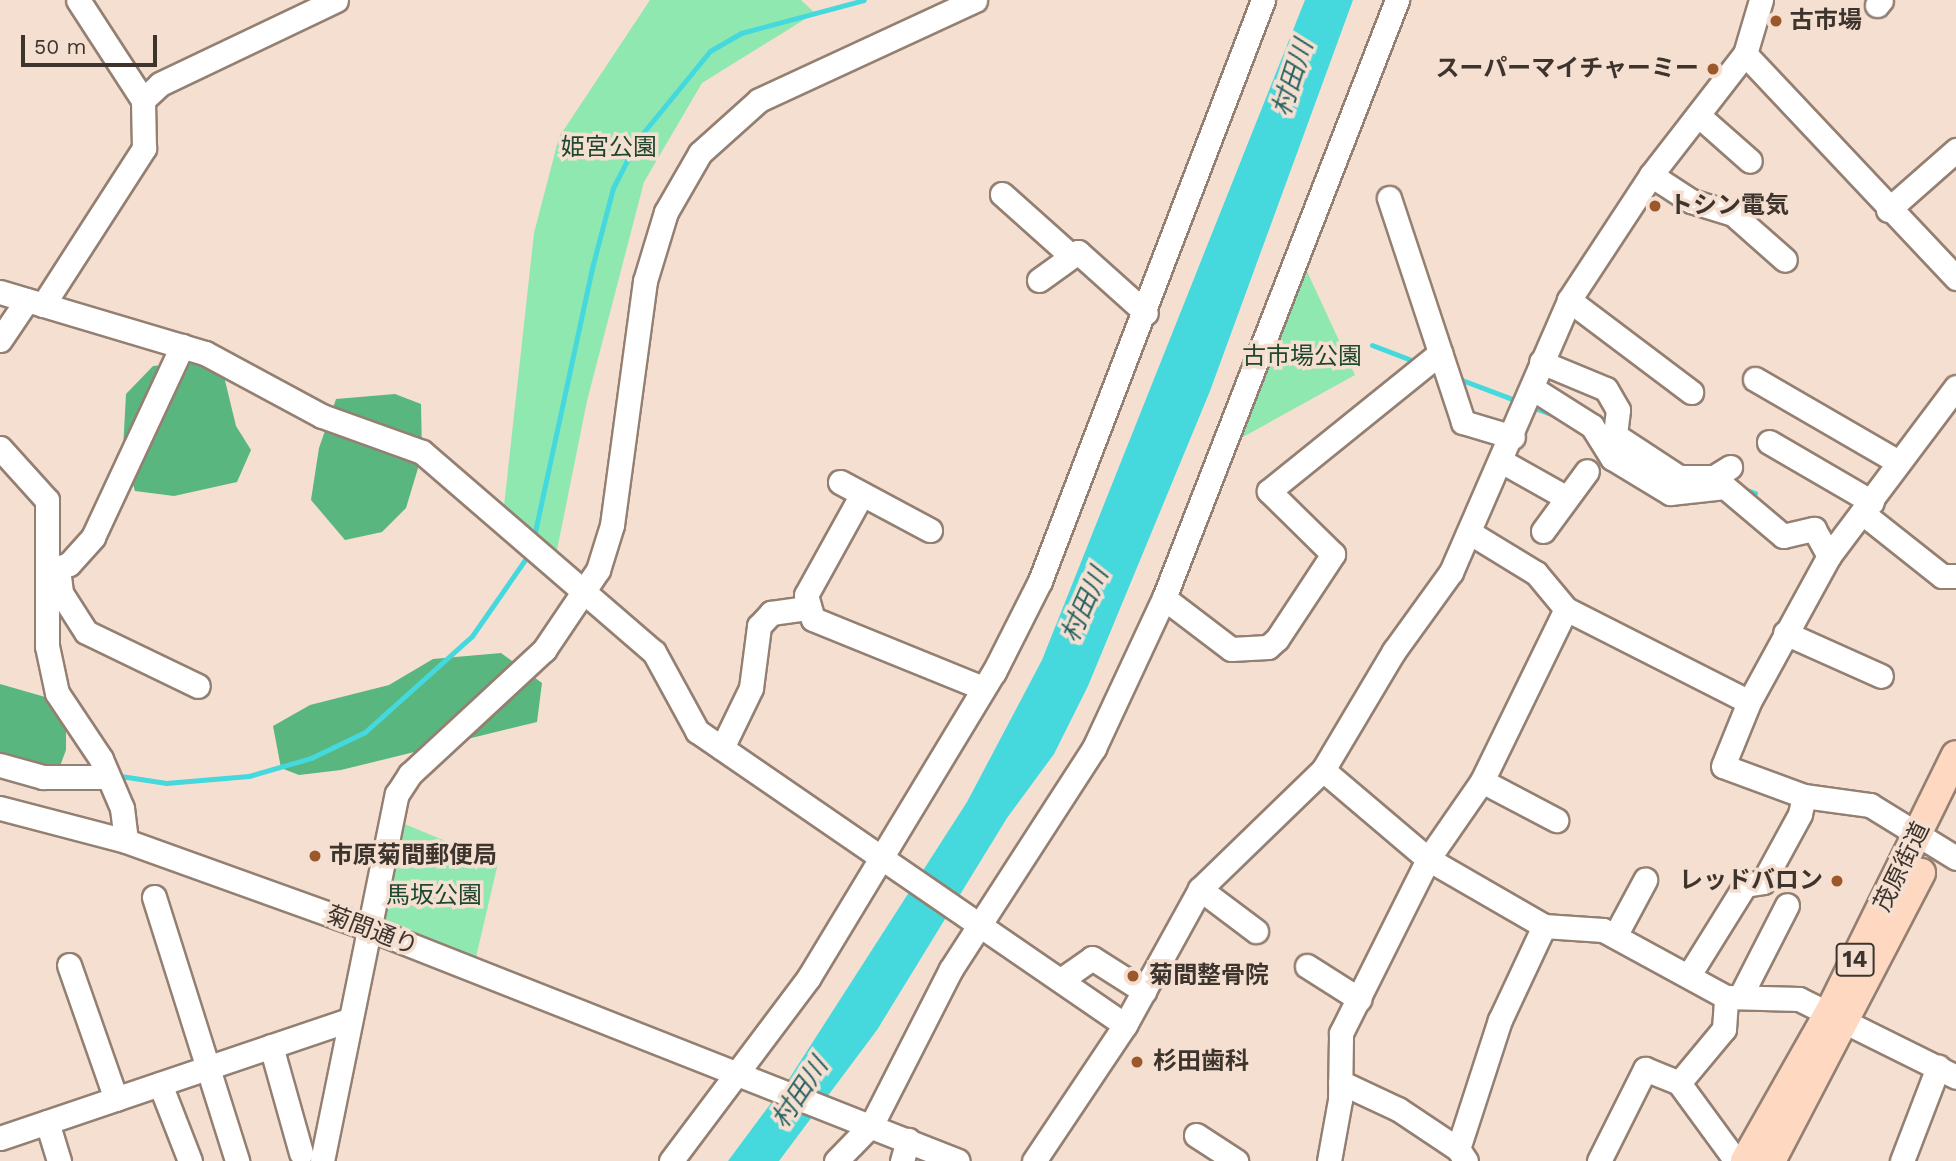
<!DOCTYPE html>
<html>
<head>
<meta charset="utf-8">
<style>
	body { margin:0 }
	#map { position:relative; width:1956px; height:1161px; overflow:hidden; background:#f5dfd0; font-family:"Work Sans","Noto Sans JP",sans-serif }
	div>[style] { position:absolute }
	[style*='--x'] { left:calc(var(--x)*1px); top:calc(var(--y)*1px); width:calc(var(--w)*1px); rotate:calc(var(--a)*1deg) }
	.green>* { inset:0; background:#90e8b1 }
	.forest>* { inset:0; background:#59b67f }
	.water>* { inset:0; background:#45d9dd }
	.stream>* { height:5px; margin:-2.5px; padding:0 2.5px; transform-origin:2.5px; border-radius:2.5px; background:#45d9dd }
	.roads { filter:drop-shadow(2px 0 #948072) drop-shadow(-2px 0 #948072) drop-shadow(0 2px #948072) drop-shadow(0 -2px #948072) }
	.minor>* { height:23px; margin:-11.5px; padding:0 11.5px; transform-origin:11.5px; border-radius:11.5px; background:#fff }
	.major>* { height:28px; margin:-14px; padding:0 14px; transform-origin:14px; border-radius:14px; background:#fed8c0 }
	.dots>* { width:19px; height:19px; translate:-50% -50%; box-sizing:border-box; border:4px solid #f5dfd0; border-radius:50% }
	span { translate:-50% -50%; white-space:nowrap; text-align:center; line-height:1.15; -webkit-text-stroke:7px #f5dfd0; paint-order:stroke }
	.shield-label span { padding:2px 5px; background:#f5dfd0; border:2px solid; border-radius:5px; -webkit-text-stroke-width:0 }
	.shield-label { font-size:23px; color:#3d342e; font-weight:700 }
	.poi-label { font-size:24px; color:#3d342e; font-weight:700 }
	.left { translate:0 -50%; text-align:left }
	.right { translate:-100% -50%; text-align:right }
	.park-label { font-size:24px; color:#1f472f }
	.street-label { font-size:24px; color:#3d342e }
	.water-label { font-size:26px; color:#276263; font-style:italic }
	.scale { position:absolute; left:21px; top:35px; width:136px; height:32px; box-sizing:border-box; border:4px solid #3d342e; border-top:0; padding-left:9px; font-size:21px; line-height:24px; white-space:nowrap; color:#3d342e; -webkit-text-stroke:5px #f5dfd0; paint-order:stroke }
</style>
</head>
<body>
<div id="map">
	<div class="green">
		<div style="clip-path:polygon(650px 0,801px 0,815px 13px,702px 83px,644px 182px,587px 401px,553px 570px,502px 524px,534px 233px,559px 137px)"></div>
		<div style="clip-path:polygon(1298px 252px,1355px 375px,1223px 448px)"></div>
		<div style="clip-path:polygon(388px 817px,498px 863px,473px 970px,365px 927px)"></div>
	</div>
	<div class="forest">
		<div style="clip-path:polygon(204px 361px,222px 368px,236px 426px,251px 450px,237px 482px,174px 496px,135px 491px,123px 450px,126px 394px,153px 366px)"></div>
		<div style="clip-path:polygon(395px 394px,421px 404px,422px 455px,406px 508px,382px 532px,345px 540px,311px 500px,319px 448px,336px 399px)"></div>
		<div style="clip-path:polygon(501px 653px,542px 683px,537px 722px,341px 770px,299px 775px,281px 768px,273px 726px,310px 705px,389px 685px,433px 659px)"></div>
		<div style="clip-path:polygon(0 684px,66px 703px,66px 750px,53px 785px,0 775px)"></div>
	</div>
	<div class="water">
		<div style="clip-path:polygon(1305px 0,1353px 0,1210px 391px,1088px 686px,1054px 754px,1007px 818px,877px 1030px,779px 1161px,728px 1161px,789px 1079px,967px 802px,1042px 660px)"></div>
	</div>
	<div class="stream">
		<div style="--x:1372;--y:345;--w:50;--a:21"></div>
		<div style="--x:1454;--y:377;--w:71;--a:20.7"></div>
		<div style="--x:1529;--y:406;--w:32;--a:20"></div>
		<div style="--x:1741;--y:488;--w:15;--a:20"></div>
		<div style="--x:533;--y:541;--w:279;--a:-77.8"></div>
		<div style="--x:592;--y:268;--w:83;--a:-75.3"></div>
		<div style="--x:613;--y:188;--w:55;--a:-63"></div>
		<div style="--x:638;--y:139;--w:114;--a:-50.7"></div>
		<div style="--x:710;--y:51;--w:36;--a:-30"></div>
		<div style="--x:741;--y:33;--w:127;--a:-15"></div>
		<div style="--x:114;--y:775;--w:53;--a:8.7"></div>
		<div style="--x:166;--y:783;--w:83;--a:-4.8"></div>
		<div style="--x:249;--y:776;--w:65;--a:-16.2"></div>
		<div style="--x:311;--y:758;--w:60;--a:-25.7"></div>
		<div style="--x:365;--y:732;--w:144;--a:-41.9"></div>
		<div style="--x:472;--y:636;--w:100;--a:-55.2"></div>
	</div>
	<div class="roads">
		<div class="minor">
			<div style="--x:1877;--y:5;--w:6;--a:-51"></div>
			<div style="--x:1745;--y:54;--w:308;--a:46.7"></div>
			<div style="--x:143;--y:100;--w:23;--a:-43"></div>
			<div style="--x:160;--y:84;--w:195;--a:-25.5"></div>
			<div style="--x:1698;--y:115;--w:69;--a:41.5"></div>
			<div style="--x:1651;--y:175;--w:48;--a:33"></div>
			<div style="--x:1691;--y:201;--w:44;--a:17.2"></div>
			<div style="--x:1733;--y:214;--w:69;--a:41.5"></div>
			<div style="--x:1002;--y:194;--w:90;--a:41.8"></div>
			<div style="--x:1389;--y:198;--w:236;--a:71.7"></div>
			<div style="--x:1463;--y:422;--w:52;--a:16.7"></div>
			<div style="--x:1888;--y:210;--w:91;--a:-41.4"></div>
			<div style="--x:1039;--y:280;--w:48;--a:-35.7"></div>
			<div style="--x:1078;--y:252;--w:91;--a:41.9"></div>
			<div style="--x:0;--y:292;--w:214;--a:16.6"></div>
			<div style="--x:205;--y:353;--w:133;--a:28.3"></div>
			<div style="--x:322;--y:416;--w:106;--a:19.8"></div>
			<div style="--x:422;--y:452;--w:306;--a:40.8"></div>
			<div style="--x:654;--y:652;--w:90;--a:61.4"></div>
			<div style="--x:697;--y:731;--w:519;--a:34.49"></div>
			<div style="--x:1569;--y:300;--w:153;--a:37"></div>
			<div style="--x:43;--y:305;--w:187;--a:-57.2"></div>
			<div style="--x:144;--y:148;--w:48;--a:-91.2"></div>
			<div style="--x:143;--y:100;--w:119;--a:-123"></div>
			<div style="--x:0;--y:340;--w:48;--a:-56"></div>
			<div style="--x:1541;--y:362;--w:70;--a:22.6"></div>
			<div style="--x:1606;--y:389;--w:24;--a:60"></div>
			<div style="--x:1618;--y:410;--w:25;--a:97"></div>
			<div style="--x:1615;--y:435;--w:77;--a:33.3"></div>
			<div style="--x:1679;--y:477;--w:35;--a:0"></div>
			<div style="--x:1714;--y:477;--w:19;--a:-32"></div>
			<div style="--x:1755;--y:379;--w:165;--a:30.1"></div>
			<div style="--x:1532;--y:388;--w:71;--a:32.3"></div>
			<div style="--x:1592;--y:426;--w:38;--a:58"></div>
			<div style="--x:1612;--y:458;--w:68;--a:31.1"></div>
			<div style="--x:1670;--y:493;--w:55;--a:-6.2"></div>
			<div style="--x:1725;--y:487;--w:76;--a:40.2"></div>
			<div style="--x:1783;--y:536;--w:32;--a:-13"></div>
			<div style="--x:1814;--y:529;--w:31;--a:61"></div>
			<div style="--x:1769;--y:442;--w:119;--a:30.2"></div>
			<div style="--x:0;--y:448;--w:70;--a:47.9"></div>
			<div style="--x:47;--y:500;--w:146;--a:90"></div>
			<div style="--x:47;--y:646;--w:48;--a:78"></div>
			<div style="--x:57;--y:693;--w:79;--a:56.3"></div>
			<div style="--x:101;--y:759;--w:53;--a:66.8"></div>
			<div style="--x:122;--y:808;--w:33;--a:83"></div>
			<div style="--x:1503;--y:462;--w:73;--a:29.4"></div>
			<div style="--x:840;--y:482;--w:102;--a:28.1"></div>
			<div style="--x:862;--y:494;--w:115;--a:119"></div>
			<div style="--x:806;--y:595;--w:25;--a:74"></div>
			<div style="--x:813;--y:619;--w:183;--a:22.1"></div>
			<div style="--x:1865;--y:515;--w:98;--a:38.4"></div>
			<div style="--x:1942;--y:576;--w:14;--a:0"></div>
			<div style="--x:1543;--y:531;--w:74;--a:-53.7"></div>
			<div style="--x:1472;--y:534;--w:75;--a:31.4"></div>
			<div style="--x:1536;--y:573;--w:47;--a:50.2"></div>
			<div style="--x:1566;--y:609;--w:205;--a:26.9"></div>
			<div style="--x:58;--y:568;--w:25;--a:83"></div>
			<div style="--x:61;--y:593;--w:46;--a:57.3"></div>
			<div style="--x:86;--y:632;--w:124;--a:25.7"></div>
			<div style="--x:47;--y:572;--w:23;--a:-20"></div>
			<div style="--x:69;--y:564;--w:36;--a:-48"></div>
			<div style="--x:93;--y:537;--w:211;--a:-65"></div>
			<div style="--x:1164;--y:598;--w:84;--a:37.3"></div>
			<div style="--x:1231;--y:649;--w:37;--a:-3"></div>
			<div style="--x:1268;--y:647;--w:12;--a:-42"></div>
			<div style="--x:1277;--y:639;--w:102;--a:-56.6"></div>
			<div style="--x:1333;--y:554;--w:90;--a:-135.5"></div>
			<div style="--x:1269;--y:491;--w:220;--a:-38.9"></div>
			<div style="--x:1785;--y:633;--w:105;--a:24.1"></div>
			<div style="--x:722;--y:748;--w:67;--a:-64.2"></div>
			<div style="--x:751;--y:688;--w:63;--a:-82.6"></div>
			<div style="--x:759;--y:626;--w:18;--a:-47"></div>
			<div style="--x:771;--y:613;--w:36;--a:-8"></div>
			<div style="--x:0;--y:765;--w:45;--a:15.6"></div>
			<div style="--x:43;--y:777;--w:65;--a:0"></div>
			<div style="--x:1323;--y:770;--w:138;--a:40.3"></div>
			<div style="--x:1428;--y:859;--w:134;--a:30"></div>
			<div style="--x:1544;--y:926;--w:59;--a:3.9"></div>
			<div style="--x:1603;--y:930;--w:140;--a:28.6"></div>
			<div style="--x:1726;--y:997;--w:73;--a:1.6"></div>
			<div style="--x:1799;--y:999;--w:175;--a:26.4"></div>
			<div style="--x:1482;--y:781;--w:84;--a:27.8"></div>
			<div style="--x:1804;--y:796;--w:67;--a:7.8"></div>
			<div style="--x:1870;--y:805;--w:101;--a:31.6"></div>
			<div style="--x:0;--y:808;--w:130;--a:14.7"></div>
			<div style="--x:126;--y:841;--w:254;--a:19.8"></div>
			<div style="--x:365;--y:927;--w:637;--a:21.53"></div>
			<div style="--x:1200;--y:889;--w:70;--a:36.9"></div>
			<div style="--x:154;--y:897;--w:277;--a:72.5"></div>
			<div style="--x:1615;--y:936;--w:64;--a:-61.8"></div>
			<div style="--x:69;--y:965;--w:142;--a:70.7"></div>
			<div style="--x:1307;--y:966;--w:62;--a:32.4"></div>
			<div style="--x:1689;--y:975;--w:106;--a:-58.1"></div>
			<div style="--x:1745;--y:885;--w:18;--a:-9"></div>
			<div style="--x:1763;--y:882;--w:77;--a:-61.4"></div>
			<div style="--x:1800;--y:814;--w:18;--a:-77"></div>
			<div style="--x:1804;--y:796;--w:86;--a:-159.7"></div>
			<div style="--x:1723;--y:766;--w:69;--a:-67.9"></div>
			<div style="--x:1749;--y:702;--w:166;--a:-61.3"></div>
			<div style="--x:1829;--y:556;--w:211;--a:-53.1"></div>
			<div style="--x:1061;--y:980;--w:38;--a:-35"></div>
			<div style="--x:1092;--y:958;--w:62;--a:32.4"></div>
			<div style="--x:1740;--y:997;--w:103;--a:-62.9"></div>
			<div style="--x:271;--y:1046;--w:111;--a:74.3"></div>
			<div style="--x:1340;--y:1082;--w:64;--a:25"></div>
			<div style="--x:1398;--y:1109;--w:72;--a:33.7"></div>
			<div style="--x:1458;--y:1149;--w:14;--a:56"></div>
			<div style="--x:1679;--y:1083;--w:70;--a:-50.2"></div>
			<div style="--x:1724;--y:1029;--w:32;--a:-86"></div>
			<div style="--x:160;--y:1084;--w:83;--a:68.7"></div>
			<div style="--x:47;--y:1122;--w:41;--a:72.9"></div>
			<div style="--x:1196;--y:1135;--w:48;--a:33"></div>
			<div style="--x:0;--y:1138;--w:367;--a:-18.7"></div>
			<div style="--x:1458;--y:1149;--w:136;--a:-72"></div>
			<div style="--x:1500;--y:1020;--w:104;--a:-64.9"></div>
			<div style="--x:322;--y:1161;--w:375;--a:-78.5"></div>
			<div style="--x:397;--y:794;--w:24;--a:-57"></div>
			<div style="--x:410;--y:774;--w:183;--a:-42.8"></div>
			<div style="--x:544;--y:650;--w:97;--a:-56"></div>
			<div style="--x:598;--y:570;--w:47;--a:-72.7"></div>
			<div style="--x:612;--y:525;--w:246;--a:-82.3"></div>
			<div style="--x:645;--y:281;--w:72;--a:-73.1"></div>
			<div style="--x:666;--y:212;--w:68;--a:-60"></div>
			<div style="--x:700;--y:153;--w:79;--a:-41.9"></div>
			<div style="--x:759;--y:100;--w:238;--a:-24.8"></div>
			<div style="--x:671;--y:1161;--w:230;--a:-53.1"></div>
			<div style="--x:809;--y:977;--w:357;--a:-58.8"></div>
			<div style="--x:994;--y:672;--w:102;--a:-63.2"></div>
			<div style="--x:1040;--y:581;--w:622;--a:-69"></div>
			<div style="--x:836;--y:1161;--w:52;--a:-45.8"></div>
			<div style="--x:872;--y:1124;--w:174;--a:-63"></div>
			<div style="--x:951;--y:969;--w:263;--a:-57.1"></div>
			<div style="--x:1094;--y:748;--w:166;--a:-65"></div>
			<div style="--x:1164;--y:598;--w:642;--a:-68.71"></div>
			<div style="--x:902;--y:1161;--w:22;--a:-74"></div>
			<div style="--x:1034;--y:1161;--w:164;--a:-56.2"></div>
			<div style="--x:1125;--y:1025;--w:155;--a:-61.1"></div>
			<div style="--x:1200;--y:889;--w:171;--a:-44.1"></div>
			<div style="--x:1323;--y:770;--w:139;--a:-59.2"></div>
			<div style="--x:1394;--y:651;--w:97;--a:-54.2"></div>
			<div style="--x:1451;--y:572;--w:296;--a:-66.5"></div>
			<div style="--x:1569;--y:300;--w:149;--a:-56.7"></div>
			<div style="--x:1651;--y:175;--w:153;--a:-52.2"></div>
			<div style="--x:1745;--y:54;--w:56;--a:-73.5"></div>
			<div style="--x:1329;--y:1161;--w:62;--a:-79.8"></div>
			<div style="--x:1340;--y:1100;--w:67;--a:-89.1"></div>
			<div style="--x:1341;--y:1033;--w:195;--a:-63.4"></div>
			<div style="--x:1428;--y:859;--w:95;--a:-55.3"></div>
			<div style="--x:1482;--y:781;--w:191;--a:-64"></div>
			<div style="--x:1599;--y:1161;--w:103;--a:-63.4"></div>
			<div style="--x:1645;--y:1069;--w:37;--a:22"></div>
			<div style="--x:1679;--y:1083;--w:97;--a:53.8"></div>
			<div style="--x:1902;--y:1161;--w:101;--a:-69"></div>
		</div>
		<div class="major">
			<div style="--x:1745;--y:1161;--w:172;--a:-60.5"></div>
			<div style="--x:1830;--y:1011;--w:285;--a:-63.8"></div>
			<div style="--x:1771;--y:1161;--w:325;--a:-62.5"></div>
		</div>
	</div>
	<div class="dots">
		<div style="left:1776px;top:21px;background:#9c582a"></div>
		<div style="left:1713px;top:69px;background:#9c582a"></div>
		<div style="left:1655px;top:206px;background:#9c582a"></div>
		<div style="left:315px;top:856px;background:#9c582a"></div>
		<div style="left:1837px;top:881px;background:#9c582a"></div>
		<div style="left:1133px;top:976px;background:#9c582a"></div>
		<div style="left:1137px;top:1062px;background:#9c582a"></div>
	</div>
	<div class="shield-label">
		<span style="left:1855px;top:960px">14</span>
	</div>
	<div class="poi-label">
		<span class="left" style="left:1790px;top:21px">古市場</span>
		<span class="right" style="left:1699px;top:69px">スーパーマイチャーミー</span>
		<span class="left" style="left:1669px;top:206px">トシン電気</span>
		<span class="left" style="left:329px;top:856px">市原菊間郵便局</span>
		<span class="right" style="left:1823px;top:881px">レッドバロン</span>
		<span class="left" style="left:1149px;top:976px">菊間整骨院</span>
		<span class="left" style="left:1153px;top:1062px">杉田歯科</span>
	</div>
	<div class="park-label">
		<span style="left:609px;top:148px">姫宮公園</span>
		<span style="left:1302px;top:357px">古市場公園</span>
		<span style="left:434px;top:896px">馬坂公園</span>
	</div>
	<div class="street-label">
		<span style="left:1902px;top:867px;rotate:-64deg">茂原街道</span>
		<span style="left:372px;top:931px;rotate:21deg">菊間通り</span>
	</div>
	<div class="water-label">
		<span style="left:1293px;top:78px;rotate:-72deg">村田川</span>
		<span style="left:1085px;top:605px;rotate:-66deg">村田川</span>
		<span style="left:800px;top:1093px;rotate:-56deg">村田川</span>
	</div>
	<div class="scale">50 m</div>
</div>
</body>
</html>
